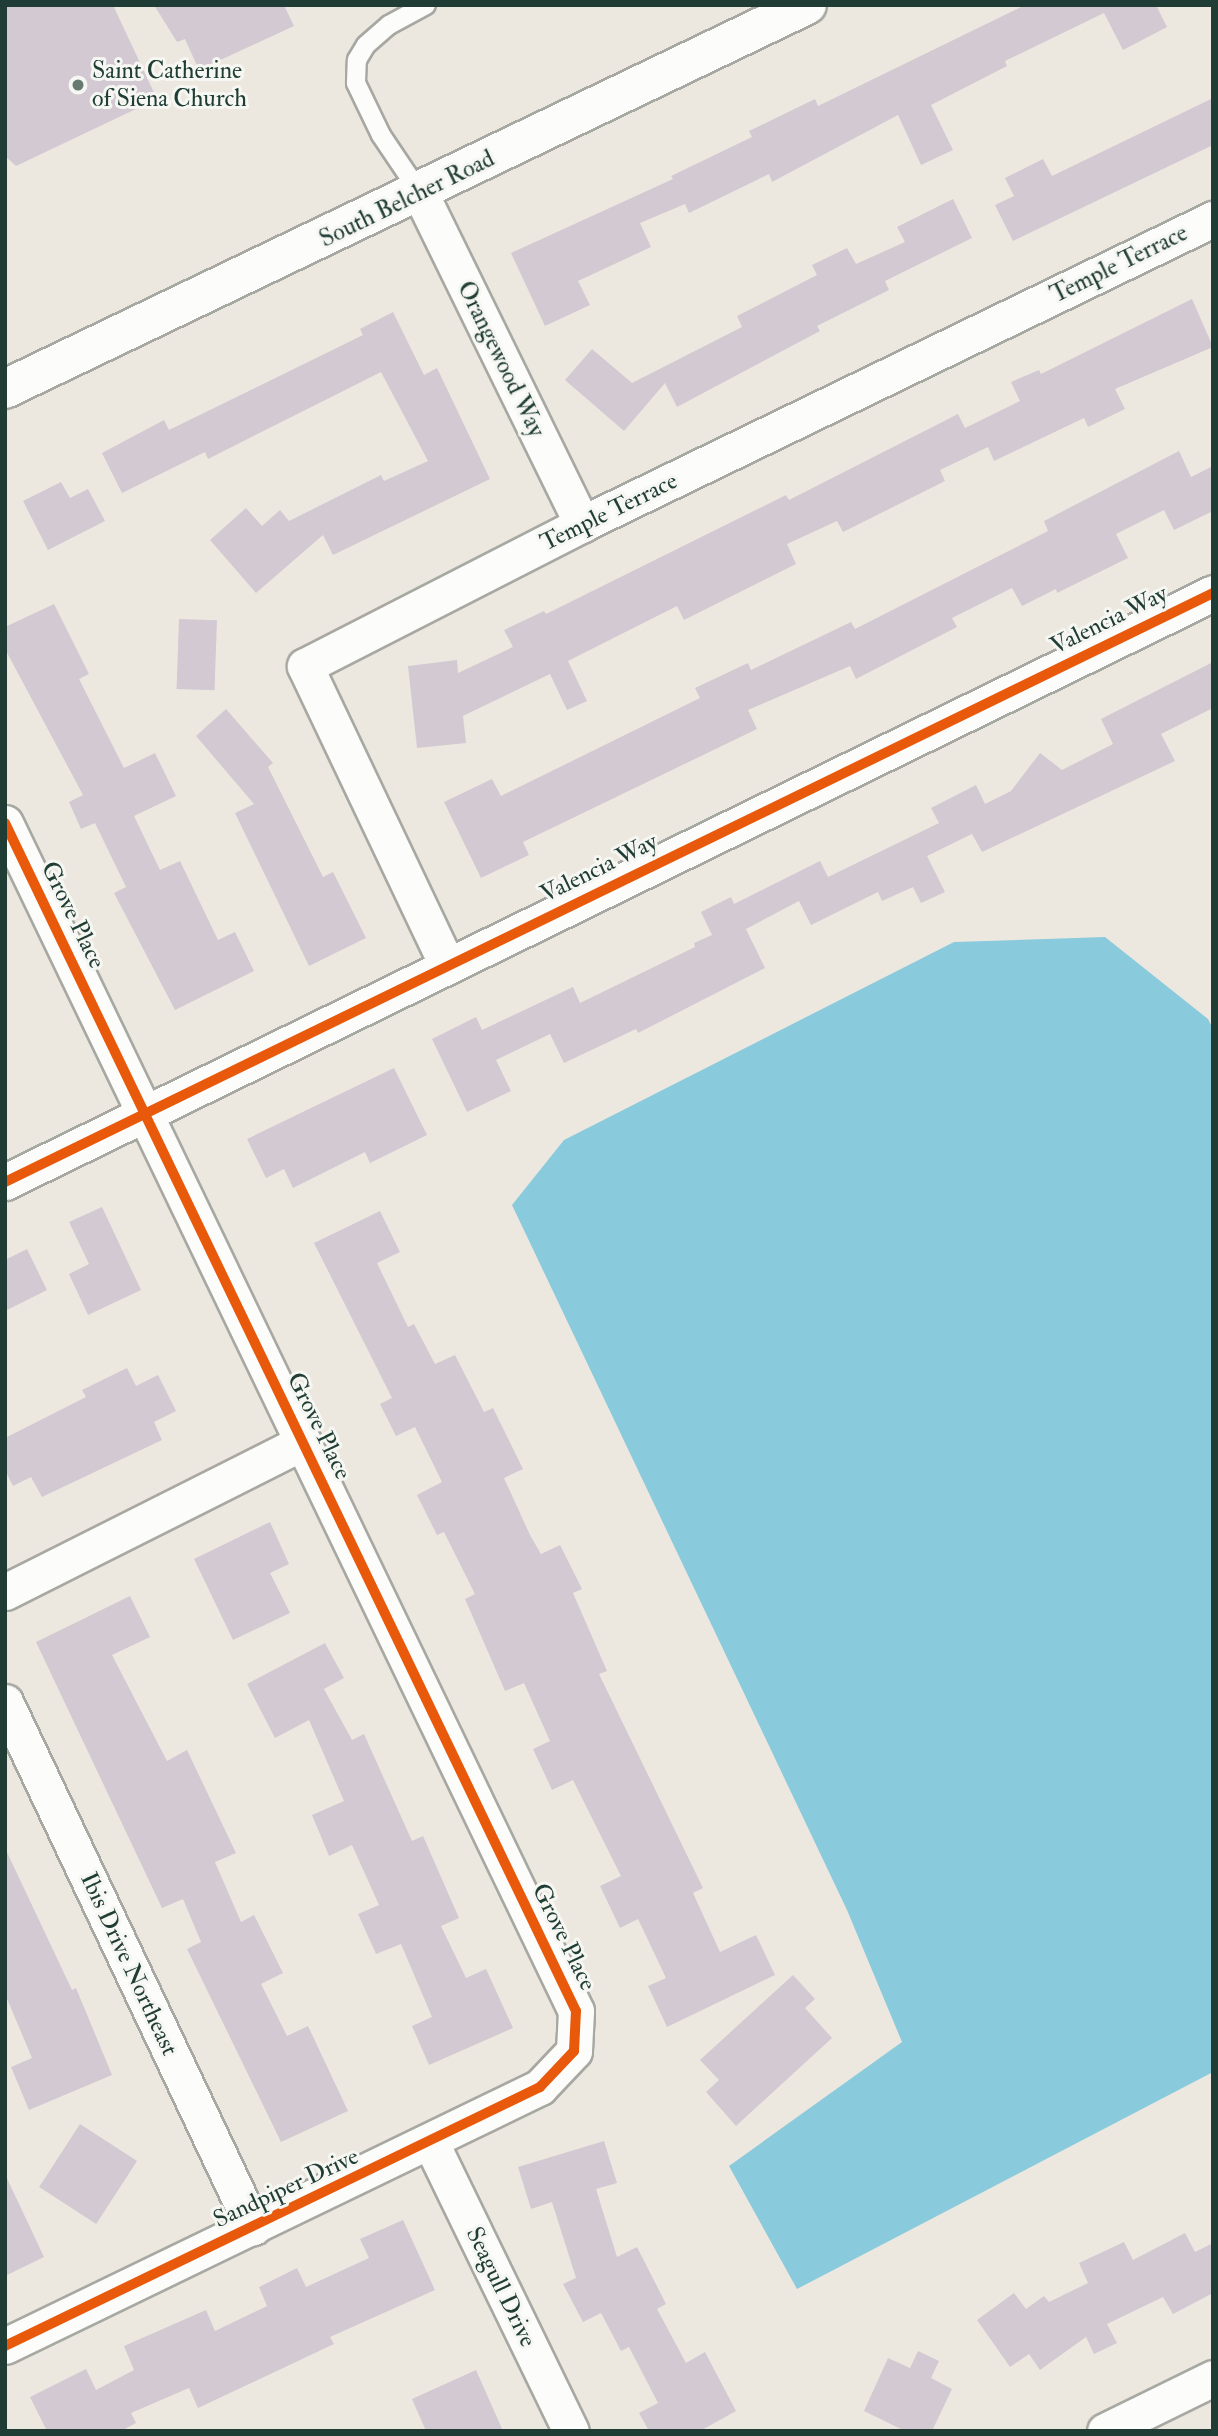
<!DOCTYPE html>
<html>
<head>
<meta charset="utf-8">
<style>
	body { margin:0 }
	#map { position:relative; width:1218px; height:2436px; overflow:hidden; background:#ede8df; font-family:"IM FELL Double Pica",serif }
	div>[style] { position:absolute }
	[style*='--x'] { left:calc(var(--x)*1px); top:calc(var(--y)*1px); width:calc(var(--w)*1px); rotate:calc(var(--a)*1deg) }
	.water>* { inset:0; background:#89cadd }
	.building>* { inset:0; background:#d2c9d3; transform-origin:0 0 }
	.roads { filter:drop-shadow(2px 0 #a8a8a2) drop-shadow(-2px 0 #a8a8a2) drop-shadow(0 2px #a8a8a2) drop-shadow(0 -2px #a8a8a2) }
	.lane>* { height:18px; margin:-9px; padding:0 9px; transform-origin:9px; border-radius:9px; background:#fcfcfa }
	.street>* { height:35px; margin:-17.5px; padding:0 17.5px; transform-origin:17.5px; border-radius:17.5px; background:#fcfcfa }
	.secondary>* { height:38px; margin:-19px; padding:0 19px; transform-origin:19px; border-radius:19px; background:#fcfcfa }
	.cycleway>* { height:10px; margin:-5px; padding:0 5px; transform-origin:5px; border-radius:5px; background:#e8590c }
	.dots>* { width:19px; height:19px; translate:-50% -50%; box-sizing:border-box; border:4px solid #f6f6f2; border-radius:50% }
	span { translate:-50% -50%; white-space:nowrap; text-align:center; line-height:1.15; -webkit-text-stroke:6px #f6f6f2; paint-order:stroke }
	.poi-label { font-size:24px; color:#1f3d34 }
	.left { translate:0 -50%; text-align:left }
	.street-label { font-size:24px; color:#1f3d34 }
	.frame { position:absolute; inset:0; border:7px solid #1f3d34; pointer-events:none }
</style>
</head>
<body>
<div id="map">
	<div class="water">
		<div style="clip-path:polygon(1105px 937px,1208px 1019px,1213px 1029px,1213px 2072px,797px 2289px,729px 2166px,902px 2042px,847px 1910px,512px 1205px,564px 1140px,954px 942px)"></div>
	</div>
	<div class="building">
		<div style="clip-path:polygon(5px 5px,113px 5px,157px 99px,16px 166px,5px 156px)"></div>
		<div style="clip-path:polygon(154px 5px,284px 5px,294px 26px,199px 70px,185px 39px,177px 42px)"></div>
		<div style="clip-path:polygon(1025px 5px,1156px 5px,1167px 27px,1123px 50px,1104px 13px,1005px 61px,1007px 66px,931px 105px,953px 150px,921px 165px,898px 115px,772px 182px,769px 174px,689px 213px,685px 204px,640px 223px,651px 247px,578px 281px,590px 305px,545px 326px,511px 253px,673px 179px,671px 176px,752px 137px,749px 131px,815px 99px,818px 106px)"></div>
		<div style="clip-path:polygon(1213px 98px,1213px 145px,1013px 241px,995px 205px,1014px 196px,1005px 178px,1043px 159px,1052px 176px)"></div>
		<div style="clip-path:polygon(953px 199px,972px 238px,885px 281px,889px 290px,817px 326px,820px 331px,677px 407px,665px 383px,624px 431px,565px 380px,592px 349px,632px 383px,742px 327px,737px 316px,817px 275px,812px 265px,847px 248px,856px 264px,905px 242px,897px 227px)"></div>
		<div style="clip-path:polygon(1192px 299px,1213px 347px,1115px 389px,1125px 409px,1088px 427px,1084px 418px,994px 461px,988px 447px,940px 470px,945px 481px,843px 532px,837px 521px,787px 544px,796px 564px,684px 620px,677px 606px,568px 661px,587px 701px,567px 710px,550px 674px,463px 716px,466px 743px,417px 748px,408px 666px,457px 660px,458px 673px,513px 647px,504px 630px,544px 611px,546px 614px,786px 495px,789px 500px,958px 414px,965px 428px,1020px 401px,1011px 382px,1039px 370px,1041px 374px)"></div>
		<div style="clip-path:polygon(393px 312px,424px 375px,437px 368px,490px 479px,333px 555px,323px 535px,256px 593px,210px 540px,246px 508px,262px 526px,280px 510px,289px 521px,381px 475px,384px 481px,428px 461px,381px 372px,208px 459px,205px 452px,122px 493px,102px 453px,164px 420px,169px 430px,363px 335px,360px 329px)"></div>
		<div style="clip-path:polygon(1179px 451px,1191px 477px,1213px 466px,1213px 511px,1174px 530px,1164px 510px,1116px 534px,1128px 558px,1057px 593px,1056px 589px,1022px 606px,1012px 588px,952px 618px,957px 627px,856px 679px,850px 666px,748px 710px,757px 729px,523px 842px,529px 855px,481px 878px,444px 802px,492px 779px,501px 796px,700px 698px,695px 688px,748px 663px,751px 670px,851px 622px,855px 629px,1048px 531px,1044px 521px)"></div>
		<div style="clip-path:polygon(61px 482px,70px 498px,88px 489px,105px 521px,48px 550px,23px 501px)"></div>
		<div style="clip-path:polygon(54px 604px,89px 674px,79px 679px,124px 768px,155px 753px,176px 796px,134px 816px,160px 870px,180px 861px,218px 940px,235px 932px,254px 971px,175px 1010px,114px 893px,126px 887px,95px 823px,81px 829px,69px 802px,83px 795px,5px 649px,5px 627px)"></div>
		<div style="left:179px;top:619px;width:38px;height:70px;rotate:2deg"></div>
		<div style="clip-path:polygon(1213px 662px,1213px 708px,1161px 734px,1175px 761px,982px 852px,972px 834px,927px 856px,945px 892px,921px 903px,913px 887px,882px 901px,878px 892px,811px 925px,799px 901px,746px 929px,765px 968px,638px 1033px,636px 1029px,564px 1063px,550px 1034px,496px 1060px,511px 1091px,467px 1112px,432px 1039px,476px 1017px,482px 1030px,573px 987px,580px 1003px,695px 947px,694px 943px,712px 935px,701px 912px,731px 897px,734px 904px,820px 861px,828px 877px,939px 823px,931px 808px,976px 785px,985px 804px,1011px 791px,1040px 753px,1062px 770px,1113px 744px,1101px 719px)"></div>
		<div style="clip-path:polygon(226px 709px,273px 763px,268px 767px,323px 877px,333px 872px,366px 938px,309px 966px,235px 813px,254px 804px,196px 736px)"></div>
		<div style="clip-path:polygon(394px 1068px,427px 1135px,370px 1163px,365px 1152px,293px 1188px,284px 1169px,266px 1178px,247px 1139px)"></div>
		<div style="clip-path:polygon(102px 1207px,141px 1290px,88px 1315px,69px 1274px,89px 1264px,69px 1222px)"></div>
		<div style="clip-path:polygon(380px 1211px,400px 1252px,377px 1263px,408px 1327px,414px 1324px,435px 1364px,455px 1355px,484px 1412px,493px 1408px,523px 1469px,504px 1478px,530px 1535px,541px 1554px,560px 1545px,582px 1589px,573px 1593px,607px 1671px,599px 1674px,703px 1888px,693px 1893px,720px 1952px,756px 1935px,775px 1975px,667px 2027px,648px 1986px,666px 1978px,638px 1919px,620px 1928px,600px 1886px,621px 1876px,573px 1780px,552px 1790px,533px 1749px,550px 1741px,524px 1683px,505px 1691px,465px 1599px,475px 1594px,444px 1532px,437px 1535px,417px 1495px,442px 1482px,415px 1427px,396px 1436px,380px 1404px,392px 1398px,314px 1243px)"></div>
		<div style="clip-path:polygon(27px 1249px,47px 1290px,5px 1311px,5px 1260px)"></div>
		<div style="clip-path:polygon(127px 1368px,136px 1386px,158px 1375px,176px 1411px,154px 1422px,162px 1440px,42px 1497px,31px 1477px,13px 1486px,5px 1470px,5px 1438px,86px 1397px,82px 1390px)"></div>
		<div style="clip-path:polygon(270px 1522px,289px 1564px,270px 1573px,290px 1613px,233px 1640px,194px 1559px)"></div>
		<div style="clip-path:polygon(130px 1596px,150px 1637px,112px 1655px,167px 1761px,187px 1750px,236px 1853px,215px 1862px,241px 1922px,254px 1915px,283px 1973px,261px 1984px,287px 2036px,308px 2026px,348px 2111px,281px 2142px,187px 1949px,201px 1942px,183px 1899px,162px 1908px,36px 1642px)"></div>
		<div style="clip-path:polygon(325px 1643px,344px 1678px,324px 1689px,352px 1740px,364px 1734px,412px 1841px,423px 1836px,459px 1918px,441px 1926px,466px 1978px,486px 1969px,513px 2028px,429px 2065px,412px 2026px,432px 2017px,401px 1944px,376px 1954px,358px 1914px,379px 1905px,352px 1845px,329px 1856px,312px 1815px,344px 1801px,309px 1720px,275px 1738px,247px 1684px)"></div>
		<div style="clip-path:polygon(5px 1848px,72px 1990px,76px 1988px,112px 2075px,29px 2110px,11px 2067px,32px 2058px,5px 1994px)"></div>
		<div style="clip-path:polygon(793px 1975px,815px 1999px,805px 2008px,832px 2038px,736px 2126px,706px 2092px,719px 2080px,700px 2060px)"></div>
		<div style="left:80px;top:2124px;width:68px;height:75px;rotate:33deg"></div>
		<div style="clip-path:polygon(604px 2141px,617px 2183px,596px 2189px,617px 2257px,637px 2247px,666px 2304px,657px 2309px,686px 2363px,705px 2352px,736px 2411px,700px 2431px,649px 2431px,639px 2413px,658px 2403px,629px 2347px,621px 2351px,601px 2313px,583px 2322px,563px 2284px,576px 2278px,552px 2202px,531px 2209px,518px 2167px)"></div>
		<div style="clip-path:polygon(5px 2174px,44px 2257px,5px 2276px)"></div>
		<div style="clip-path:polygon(403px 2220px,435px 2290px,330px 2337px,334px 2344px,198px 2408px,189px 2388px,131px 2413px,136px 2423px,121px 2431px,47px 2431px,30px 2397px,86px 2369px,96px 2390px,134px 2370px,124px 2346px,206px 2310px,215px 2331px,267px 2306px,259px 2287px,297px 2268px,306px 2287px,369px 2258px,360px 2239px)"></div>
		<div style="clip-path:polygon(1185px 2233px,1195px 2252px,1213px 2243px,1213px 2293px,1173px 2314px,1163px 2297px,1107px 2324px,1117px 2343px,1094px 2354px,1086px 2337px,1040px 2370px,1029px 2354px,1010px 2367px,977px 2320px,1014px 2293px,1026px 2309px,1044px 2296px,1049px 2302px,1088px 2283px,1079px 2263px,1124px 2242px,1133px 2260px)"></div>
		<div style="clip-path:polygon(918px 2351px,939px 2361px,931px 2378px,952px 2389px,932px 2431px,905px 2431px,864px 2411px,888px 2358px,910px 2368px)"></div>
		<div style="clip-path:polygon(476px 2370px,503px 2431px,426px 2431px,412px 2399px)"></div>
	</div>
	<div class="roads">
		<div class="lane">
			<div style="--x:420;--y:193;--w:70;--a:-123.9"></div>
			<div style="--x:381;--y:135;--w:58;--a:-115.7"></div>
			<div style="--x:356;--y:83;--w:23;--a:-88"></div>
			<div style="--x:357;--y:60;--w:17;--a:-59"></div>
			<div style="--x:366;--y:45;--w:30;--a:-41"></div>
			<div style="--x:389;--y:25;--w:42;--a:-28.4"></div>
		</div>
		<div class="street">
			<div style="--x:420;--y:193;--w:369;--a:63.9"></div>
			<div style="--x:5;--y:823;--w:1318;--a:64.33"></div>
			<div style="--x:576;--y:2011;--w:40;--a:92.9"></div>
			<div style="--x:574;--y:2051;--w:50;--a:133.4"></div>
			<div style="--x:540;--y:2087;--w:594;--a:154.17"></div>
			<div style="--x:447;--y:965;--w:331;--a:-115.4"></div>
			<div style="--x:305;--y:666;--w:311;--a:-27.1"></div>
			<div style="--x:582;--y:524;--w:701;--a:-25.8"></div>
			<div style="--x:5;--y:1182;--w:1344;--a:-25.99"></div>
			<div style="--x:5;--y:1592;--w:334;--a:-26.7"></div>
			<div style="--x:5;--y:1702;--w:581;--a:64.71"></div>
			<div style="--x:431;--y:2143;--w:320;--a:64.1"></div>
			<div style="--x:1105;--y:2431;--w:120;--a:-26.1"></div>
		</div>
		<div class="secondary">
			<div style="--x:5;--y:389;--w:889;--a:-25.59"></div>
		</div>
	</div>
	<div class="cycleway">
		<div style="--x:5;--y:823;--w:1318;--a:64.33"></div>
		<div style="--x:576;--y:2011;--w:40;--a:92.9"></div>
		<div style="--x:574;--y:2051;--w:50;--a:133.4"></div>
		<div style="--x:540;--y:2087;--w:594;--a:154.17"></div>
		<div style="--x:5;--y:1182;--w:1344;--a:-25.99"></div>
	</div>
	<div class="dots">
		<div style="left:78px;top:85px;background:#677970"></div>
	</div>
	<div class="poi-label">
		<span class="left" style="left:92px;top:85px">Saint Catherine<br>of Siena Church</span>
	</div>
	<div class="street-label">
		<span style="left:407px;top:199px;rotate:-26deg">South Belcher Road</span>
		<span style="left:1119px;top:264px;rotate:-26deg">Temple Terrace</span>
		<span style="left:501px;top:359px;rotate:64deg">Orangewood Way</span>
		<span style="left:609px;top:512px;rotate:-26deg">Temple Terrace</span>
		<span style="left:1109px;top:620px;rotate:-26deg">Valencia Way</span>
		<span style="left:599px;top:868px;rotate:-26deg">Valencia Way</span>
		<span style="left:73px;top:915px;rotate:64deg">Grove Place</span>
		<span style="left:319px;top:1426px;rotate:64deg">Grove Place</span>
		<span style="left:564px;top:1937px;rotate:64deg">Grove Place</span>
		<span style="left:129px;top:1964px;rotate:65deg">Ibis Drive Northeast</span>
		<span style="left:286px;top:2188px;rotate:-25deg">Sandpiper Drive</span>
		<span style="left:501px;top:2287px;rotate:64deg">Seagull Drive</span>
	</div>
	<div class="frame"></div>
</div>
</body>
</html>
